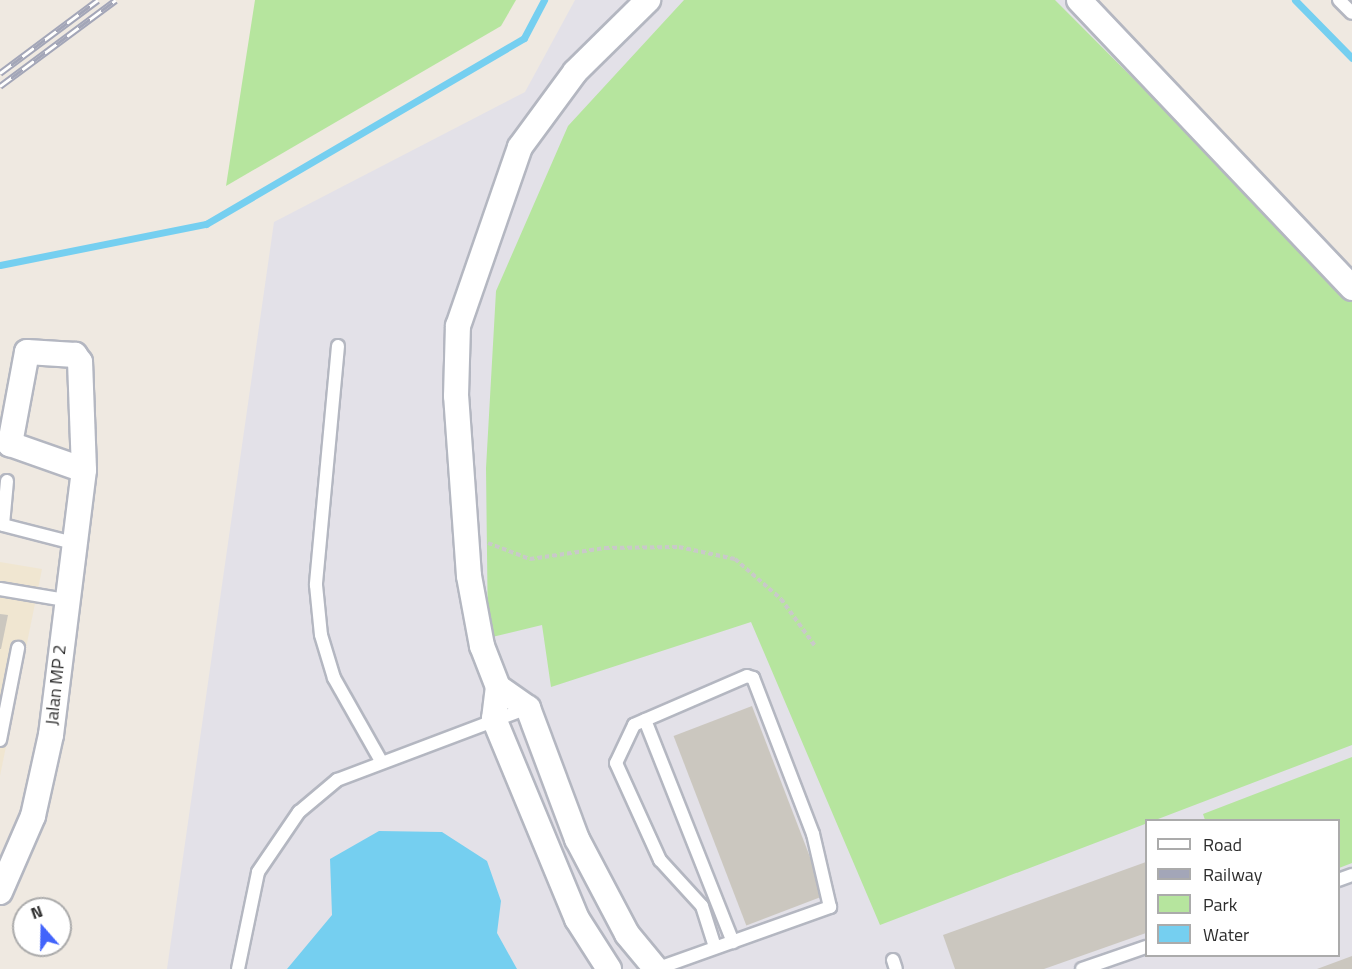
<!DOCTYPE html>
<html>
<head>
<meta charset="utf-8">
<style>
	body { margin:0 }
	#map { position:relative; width:1352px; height:969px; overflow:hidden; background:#efe9e1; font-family:"Titillium Web",sans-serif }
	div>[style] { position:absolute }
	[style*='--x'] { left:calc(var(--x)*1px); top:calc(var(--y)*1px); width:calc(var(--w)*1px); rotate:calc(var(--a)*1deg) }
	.industrial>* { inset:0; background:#e3e1e8 }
	.education>* { inset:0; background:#f0e6d1 }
	.green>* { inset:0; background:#b6e59e }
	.water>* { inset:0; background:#75cff0 }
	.stream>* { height:7px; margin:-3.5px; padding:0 3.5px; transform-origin:3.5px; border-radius:3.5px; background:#75cff0 }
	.building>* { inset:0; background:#cbc7bf; transform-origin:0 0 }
	.path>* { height:4px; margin-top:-2px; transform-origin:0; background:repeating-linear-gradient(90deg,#c9c9c9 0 4.5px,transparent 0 7.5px) }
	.roads { filter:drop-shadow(2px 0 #b4b7c1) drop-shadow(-2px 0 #b4b7c1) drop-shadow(0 2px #b4b7c1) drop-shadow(0 -2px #b4b7c1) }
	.lane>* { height:12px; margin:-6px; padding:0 6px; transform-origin:6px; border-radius:6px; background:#fff }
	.street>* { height:24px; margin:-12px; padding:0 12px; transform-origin:12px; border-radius:12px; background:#fff }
	.rail>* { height:7px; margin-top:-3.5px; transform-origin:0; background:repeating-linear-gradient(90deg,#fff 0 14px,#a3a6b8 0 28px); box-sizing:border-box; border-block:2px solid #a3a6b8 }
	span { translate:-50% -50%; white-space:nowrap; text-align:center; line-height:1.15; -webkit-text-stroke:6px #fff; paint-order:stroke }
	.street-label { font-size:18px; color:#2e2e2e }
	.legend { position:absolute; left:1145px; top:819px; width:195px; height:138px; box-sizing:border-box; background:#fff; border:2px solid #ababab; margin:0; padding:8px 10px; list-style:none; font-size:18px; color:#2e2e2e }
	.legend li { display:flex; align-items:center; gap:12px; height:30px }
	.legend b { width:30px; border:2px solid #ababab }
	.north { position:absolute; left:12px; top:897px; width:60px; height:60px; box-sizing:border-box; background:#fff; border:2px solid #ababab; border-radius:50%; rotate:340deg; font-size:16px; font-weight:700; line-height:24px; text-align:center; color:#2e2e2e }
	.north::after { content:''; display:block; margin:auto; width:21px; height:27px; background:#4264fb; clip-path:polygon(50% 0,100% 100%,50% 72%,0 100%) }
</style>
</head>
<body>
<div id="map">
	<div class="industrial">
		<div style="clip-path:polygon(evenodd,575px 0,1096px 0,1352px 274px,1352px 969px,167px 969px,274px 222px,525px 92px,575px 0,1146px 820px,1338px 820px,1338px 956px,1146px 956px,1146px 820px)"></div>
	</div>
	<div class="education">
		<div style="clip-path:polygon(0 562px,42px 569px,0 776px)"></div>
	</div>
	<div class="green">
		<div style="clip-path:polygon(255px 0,516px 0,501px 26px,226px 186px)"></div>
		<div style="clip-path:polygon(684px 0,1055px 0,1352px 298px,1352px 745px,880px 925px,751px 622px,551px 687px,542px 625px,488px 638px,486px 468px,496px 291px,568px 126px)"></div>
		<div style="clip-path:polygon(1352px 757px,1352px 863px,1339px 868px,1338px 820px,1205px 820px,1203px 814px)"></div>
	</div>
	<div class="water">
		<div style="clip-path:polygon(379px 831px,442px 832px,487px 861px,501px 901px,497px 933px,517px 969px,287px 969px,332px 915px,330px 859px)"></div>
	</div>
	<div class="stream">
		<div style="--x:1295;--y:0;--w:81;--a:45.5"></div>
		<div style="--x:0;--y:265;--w:210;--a:-11.3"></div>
		<div style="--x:206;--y:224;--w:368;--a:-30.3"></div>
		<div style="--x:524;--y:38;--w:43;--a:-62.2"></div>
	</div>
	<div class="building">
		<div style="clip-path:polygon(0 614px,8px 615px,1px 649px,0 649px)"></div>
		<div style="left:752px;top:706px;width:203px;height:84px;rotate:69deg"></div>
		<div style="clip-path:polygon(1146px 862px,1146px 933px,1044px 969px,955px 969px,943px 935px)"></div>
		<div style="clip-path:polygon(1352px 956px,1352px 969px,1317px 969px)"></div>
	</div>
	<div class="path">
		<div style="--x:488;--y:543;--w:45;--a:20.9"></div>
		<div style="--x:530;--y:559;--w:76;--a:-8.3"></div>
		<div style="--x:605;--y:548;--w:74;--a:-0.8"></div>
		<div style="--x:679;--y:547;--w:57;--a:12.1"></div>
		<div style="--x:735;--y:559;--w:61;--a:41"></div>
		<div style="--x:781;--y:599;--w:58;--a:54.1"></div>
	</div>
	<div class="roads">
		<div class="lane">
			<div style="--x:1339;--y:0;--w:18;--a:45"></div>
			<div style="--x:338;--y:346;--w:240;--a:95.3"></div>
			<div style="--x:316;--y:585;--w:50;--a:84.3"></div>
			<div style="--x:321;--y:635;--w:45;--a:73.2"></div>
			<div style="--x:334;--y:678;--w:95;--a:60.5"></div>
			<div style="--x:7;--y:481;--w:44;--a:95.2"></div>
			<div style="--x:3;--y:525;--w:72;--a:14.4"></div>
			<div style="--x:0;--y:589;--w:66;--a:9.6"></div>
			<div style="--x:645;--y:720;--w:239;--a:68.4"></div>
			<div style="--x:0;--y:740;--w:94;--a:-78.9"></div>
			<div style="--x:1338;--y:880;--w:15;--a:-20"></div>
			<div style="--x:893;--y:960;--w:9;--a:72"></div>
			<div style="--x:238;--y:969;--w:99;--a:-78.3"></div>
			<div style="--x:258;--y:872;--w:73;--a:-55.7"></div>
			<div style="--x:299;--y:812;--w:50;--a:-40.1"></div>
			<div style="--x:337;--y:780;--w:204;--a:-20.7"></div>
			<div style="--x:656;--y:969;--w:185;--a:-19.6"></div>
			<div style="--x:830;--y:907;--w:75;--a:-103.1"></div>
			<div style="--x:813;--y:834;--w:167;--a:-111"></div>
			<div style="--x:753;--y:678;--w:6;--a:-162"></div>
			<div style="--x:747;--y:676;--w:123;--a:156.6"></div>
			<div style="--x:634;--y:725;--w:42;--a:115.3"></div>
			<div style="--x:616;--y:763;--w:107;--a:65.6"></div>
			<div style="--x:660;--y:860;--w:62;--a:47.6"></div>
			<div style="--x:702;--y:906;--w:43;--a:72.4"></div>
			<div style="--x:1082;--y:969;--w:68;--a:-19"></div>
		</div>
		<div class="street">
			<div style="--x:1079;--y:0;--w:397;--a:46.5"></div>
			<div style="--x:498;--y:687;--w:37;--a:35"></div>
			<div style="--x:528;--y:708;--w:140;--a:69.5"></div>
			<div style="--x:577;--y:839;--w:107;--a:62.2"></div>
			<div style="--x:627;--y:934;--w:45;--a:50.4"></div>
			<div style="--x:0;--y:892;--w:83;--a:-66.5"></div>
			<div style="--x:33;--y:816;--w:83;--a:-77.5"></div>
			<div style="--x:51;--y:735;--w:267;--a:-82.9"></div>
			<div style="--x:84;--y:470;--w:108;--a:-92.1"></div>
			<div style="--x:80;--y:362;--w:9;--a:-126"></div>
			<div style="--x:75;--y:355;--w:48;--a:-176.4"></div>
			<div style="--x:27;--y:352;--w:94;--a:100.5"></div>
			<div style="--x:10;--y:444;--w:78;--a:19.4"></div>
			<div style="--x:609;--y:969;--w:59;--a:-122.6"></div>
			<div style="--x:577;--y:919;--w:217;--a:-112.5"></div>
			<div style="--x:494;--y:719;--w:32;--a:-83"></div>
			<div style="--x:498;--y:687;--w:44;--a:-111.3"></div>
			<div style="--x:482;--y:646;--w:71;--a:-100.5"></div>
			<div style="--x:469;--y:576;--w:180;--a:-94.1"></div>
			<div style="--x:456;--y:396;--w:70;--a:-88.4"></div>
			<div style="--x:458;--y:326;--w:189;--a:-70.9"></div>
			<div style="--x:520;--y:147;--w:93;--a:-53.7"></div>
			<div style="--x:575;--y:72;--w:103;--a:-44.6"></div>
		</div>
	</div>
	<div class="rail">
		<div style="--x:0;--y:73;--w:122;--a:-36.7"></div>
		<div style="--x:0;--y:86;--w:144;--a:-36.6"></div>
	</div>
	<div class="street-label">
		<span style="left:56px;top:685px;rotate:-84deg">Jalan MP 2</span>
	</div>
	<ul class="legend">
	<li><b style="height:8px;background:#fff"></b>Road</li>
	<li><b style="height:8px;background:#a3a6b8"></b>Railway</li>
	<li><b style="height:16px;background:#b6e59e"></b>Park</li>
	<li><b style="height:16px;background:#75cff0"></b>Water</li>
	</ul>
	<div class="north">N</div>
</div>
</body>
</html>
